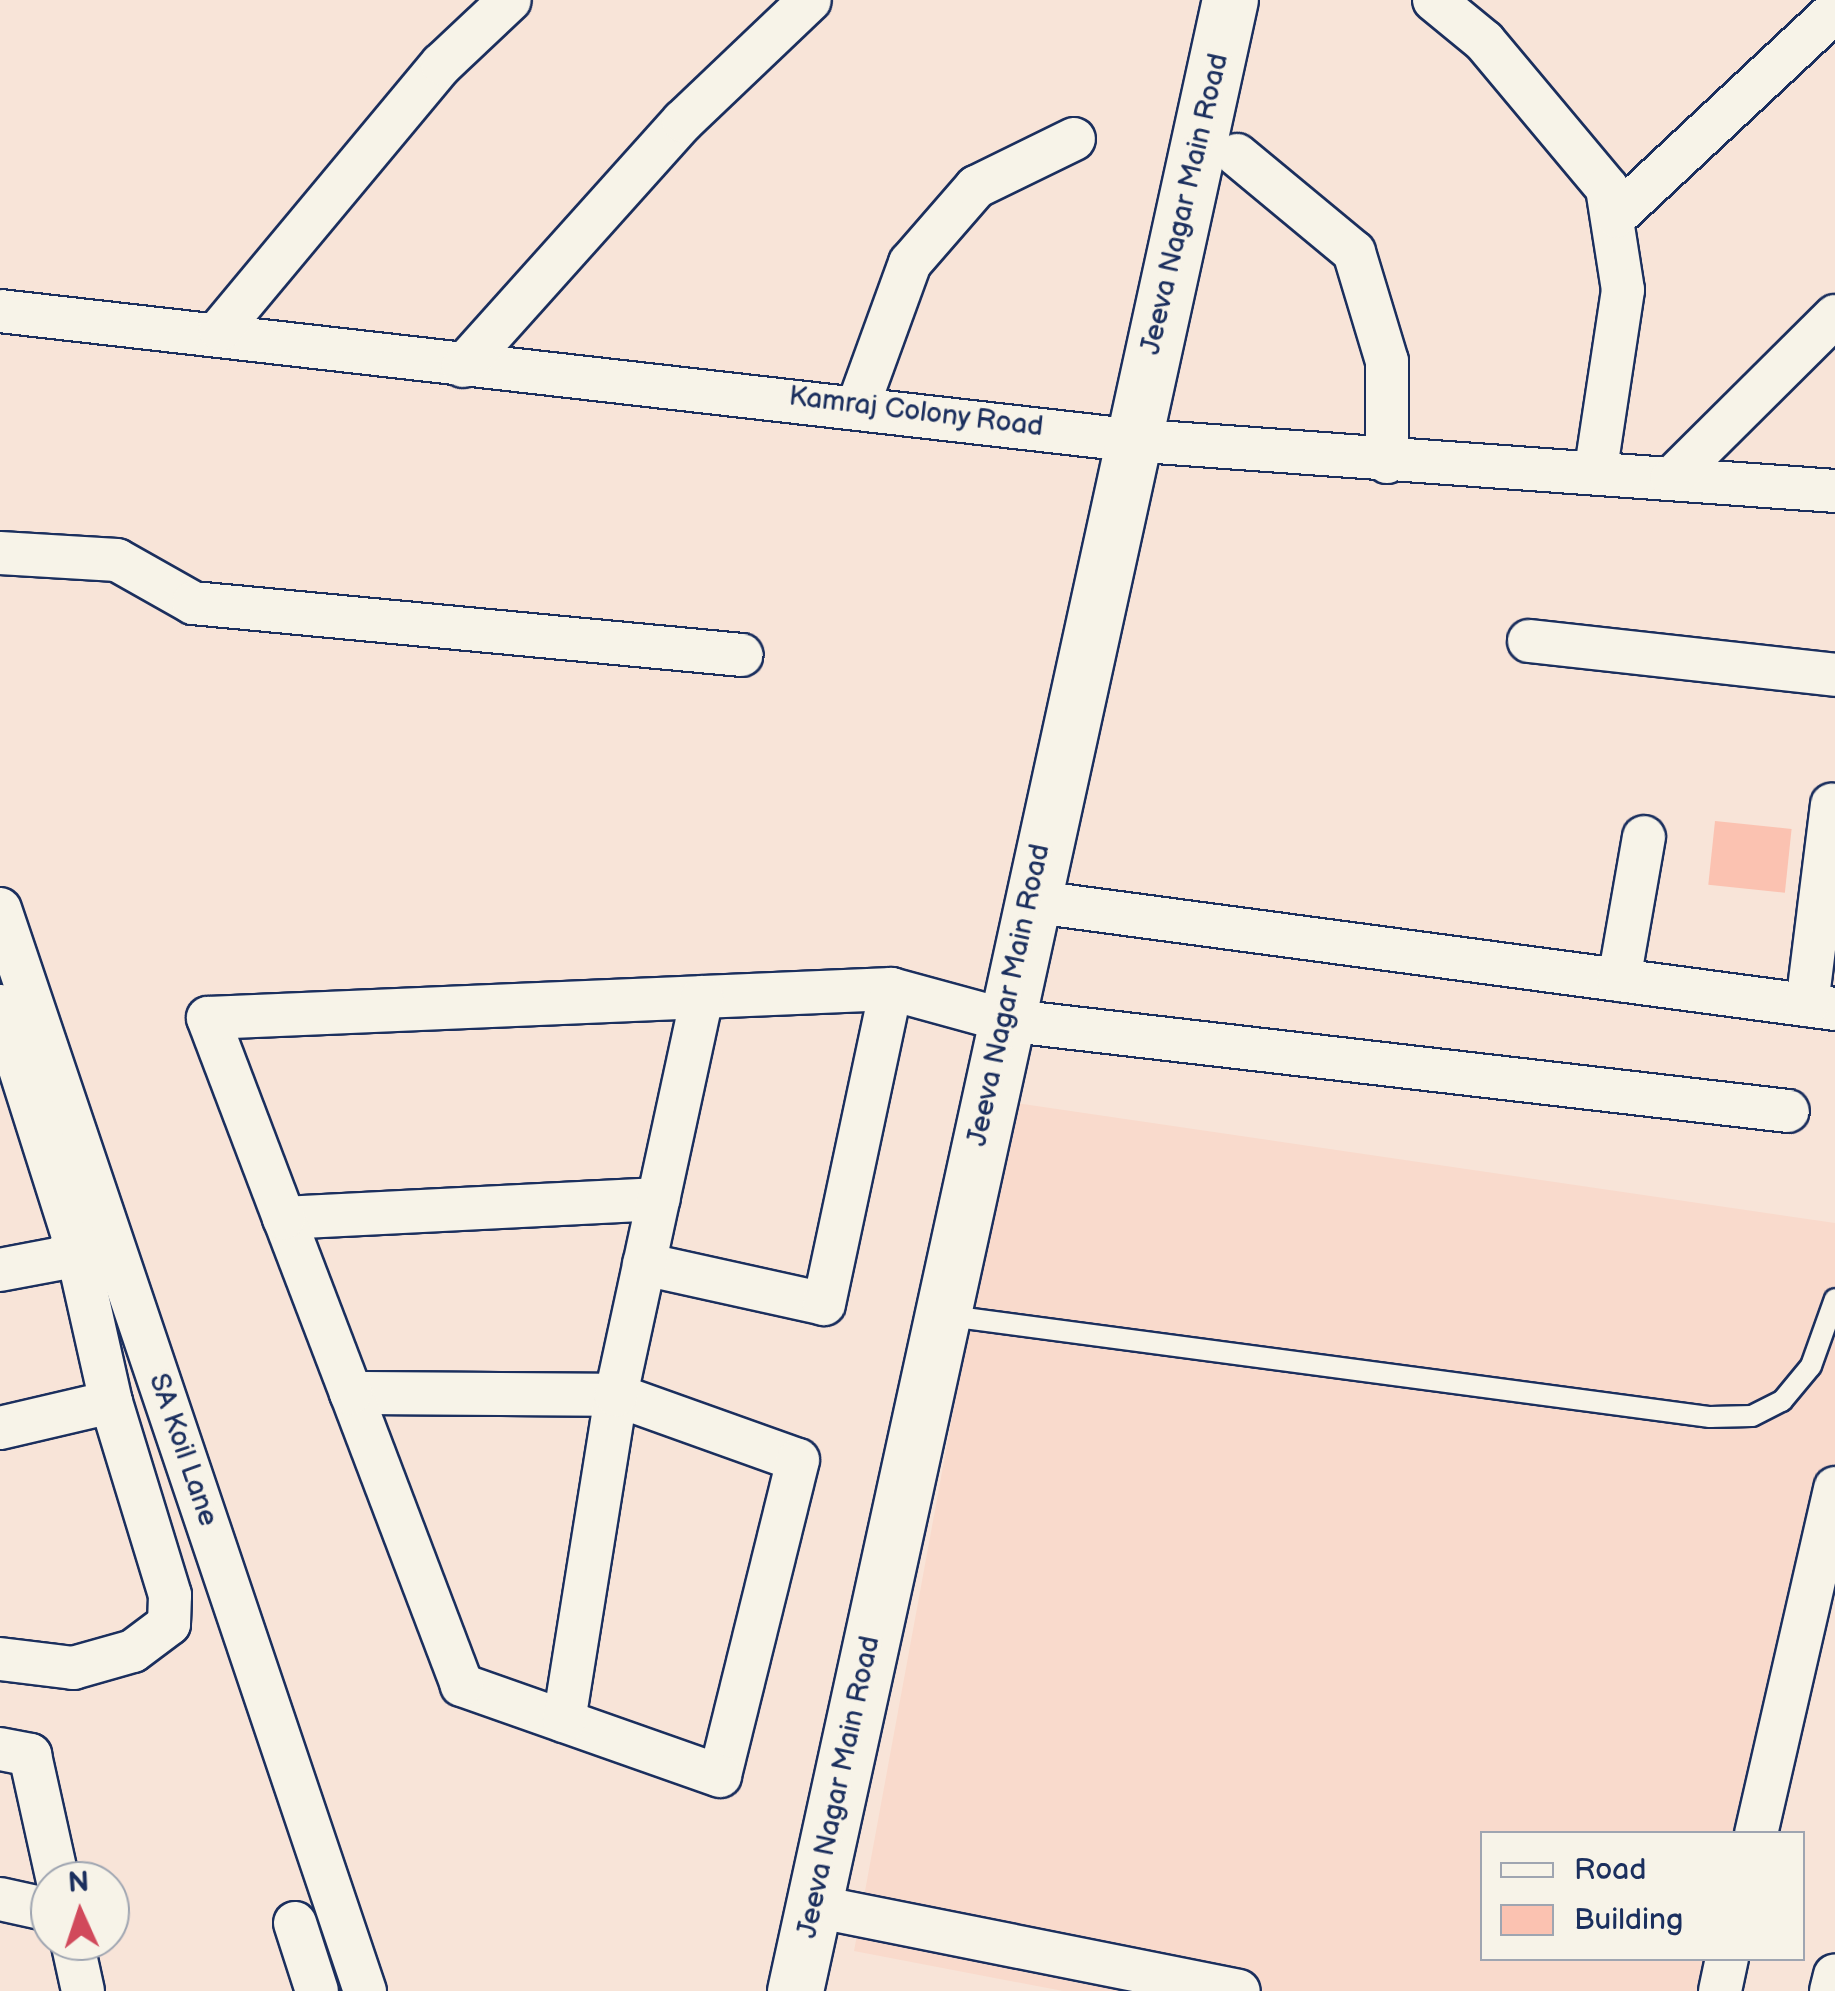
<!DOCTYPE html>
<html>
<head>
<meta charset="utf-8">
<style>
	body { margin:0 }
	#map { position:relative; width:1835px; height:1991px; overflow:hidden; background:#f8e4d8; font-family:"Balsamiq Sans",sans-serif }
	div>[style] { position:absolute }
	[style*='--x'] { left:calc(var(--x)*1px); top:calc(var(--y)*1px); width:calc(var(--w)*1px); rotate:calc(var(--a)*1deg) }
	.built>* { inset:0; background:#f9dacc }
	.building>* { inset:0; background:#fbc2b1; transform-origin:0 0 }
	.roads { filter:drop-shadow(2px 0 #1b2f5e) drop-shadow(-2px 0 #1b2f5e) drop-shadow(0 2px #1b2f5e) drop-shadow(0 -2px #1b2f5e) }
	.lane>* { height:20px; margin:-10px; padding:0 10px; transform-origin:10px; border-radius:10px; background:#f7f3e8 }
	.street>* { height:42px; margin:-21px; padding:0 21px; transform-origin:21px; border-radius:21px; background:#f7f3e8 }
	.secondary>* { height:55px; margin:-27.5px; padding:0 27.5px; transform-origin:27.5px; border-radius:27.5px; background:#f7f3e8 }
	span { translate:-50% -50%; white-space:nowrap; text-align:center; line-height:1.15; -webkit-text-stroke:8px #f7f3e8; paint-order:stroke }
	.street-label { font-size:28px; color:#1b2f5e }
	.legend { position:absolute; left:1480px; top:1831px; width:325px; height:130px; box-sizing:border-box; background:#f7f3e8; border:2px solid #9fa5b1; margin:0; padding:12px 18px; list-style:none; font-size:30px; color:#1b2f5e }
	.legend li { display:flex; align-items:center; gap:20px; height:50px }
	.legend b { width:50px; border:2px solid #9fa5b1 }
	.north { position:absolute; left:30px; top:1861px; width:100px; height:100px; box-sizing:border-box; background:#f7f3e8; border:2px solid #9fa5b1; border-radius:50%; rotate:357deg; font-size:28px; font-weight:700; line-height:40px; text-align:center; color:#1b2f5e }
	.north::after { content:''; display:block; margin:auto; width:35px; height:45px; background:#d1495b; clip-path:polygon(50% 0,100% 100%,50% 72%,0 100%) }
</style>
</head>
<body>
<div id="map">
	<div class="built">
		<div style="clip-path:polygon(1010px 1102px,1835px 1223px,1835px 1511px,1758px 1833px,1482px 1834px,1482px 1958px,1728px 1959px,1720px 1991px,1063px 1991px,854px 1951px)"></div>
	</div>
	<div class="building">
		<div style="left:1715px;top:821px;width:77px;height:64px;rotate:6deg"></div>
	</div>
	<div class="roads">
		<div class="lane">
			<div style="--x:942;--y:1315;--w:775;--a:7.57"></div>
			<div style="--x:1710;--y:1417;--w:42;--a:-1.4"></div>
			<div style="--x:1752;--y:1416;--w:34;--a:-27"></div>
			<div style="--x:1782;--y:1401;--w:45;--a:-50.4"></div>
			<div style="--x:1811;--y:1366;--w:71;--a:-70.3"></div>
		</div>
		<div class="street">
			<div style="--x:1434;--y:0;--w:65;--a:39.4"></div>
			<div style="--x:1484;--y:41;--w:192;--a:50.1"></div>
			<div style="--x:1607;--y:188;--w:103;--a:81.1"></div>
			<div style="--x:1623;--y:290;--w:181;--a:98.6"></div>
			<div style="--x:1237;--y:155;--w:152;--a:39.7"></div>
			<div style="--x:1354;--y:252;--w:114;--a:73.2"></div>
			<div style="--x:1387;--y:361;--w:101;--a:90"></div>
			<div style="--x:1616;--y:216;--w:300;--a:-43.1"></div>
			<div style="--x:0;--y:311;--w:1136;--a:6.52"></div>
			<div style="--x:1129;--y:440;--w:708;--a:4.13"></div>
			<div style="--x:220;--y:330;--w:346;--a:-50.2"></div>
			<div style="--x:442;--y:64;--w:93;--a:-43.3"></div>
			<div style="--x:463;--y:366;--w:329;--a:-48.1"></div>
			<div style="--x:683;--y:121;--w:175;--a:-43.6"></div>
			<div style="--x:859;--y:403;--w:149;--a:-70"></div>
			<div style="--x:910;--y:263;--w:101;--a:-49"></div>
			<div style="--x:976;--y:187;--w:109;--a:-26.1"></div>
			<div style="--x:1672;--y:478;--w:230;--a:-44.8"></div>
			<div style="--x:0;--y:553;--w:117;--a:3.4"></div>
			<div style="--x:117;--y:560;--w:87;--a:29.5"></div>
			<div style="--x:193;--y:603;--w:551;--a:5.41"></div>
			<div style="--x:1529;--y:641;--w:308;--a:6.3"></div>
			<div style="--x:1029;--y:901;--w:813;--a:7.63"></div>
			<div style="--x:0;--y:909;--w:1142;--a:71.36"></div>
			<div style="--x:1619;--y:980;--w:145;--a:-80.1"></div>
			<div style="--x:1807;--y:1005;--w:202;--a:-82.9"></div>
			<div style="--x:0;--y:1006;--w:248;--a:72.4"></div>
			<div style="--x:75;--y:1242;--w:20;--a:127"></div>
			<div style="--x:63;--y:1258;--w:64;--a:169.2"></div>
			<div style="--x:284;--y:1218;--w:375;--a:-2.9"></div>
			<div style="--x:644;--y:1264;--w:184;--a:12.5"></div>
			<div style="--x:824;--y:1304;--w:322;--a:-78"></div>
			<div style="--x:351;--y:1393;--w:265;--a:0.4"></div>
			<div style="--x:616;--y:1395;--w:193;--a:19.7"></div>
			<div style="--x:798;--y:1460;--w:325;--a:103.9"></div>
			<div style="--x:720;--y:1776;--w:274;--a:-160.6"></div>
			<div style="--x:462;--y:1685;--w:312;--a:-110.8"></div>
			<div style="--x:351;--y:1393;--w:187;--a:-110.9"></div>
			<div style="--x:284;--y:1218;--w:214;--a:-110.8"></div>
			<div style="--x:208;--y:1018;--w:684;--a:-2.43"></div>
			<div style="--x:891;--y:989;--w:117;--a:15.3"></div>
			<div style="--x:1004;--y:1020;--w:789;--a:6.62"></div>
			<div style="--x:0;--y:1428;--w:114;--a:-13.2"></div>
			<div style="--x:111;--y:1402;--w:164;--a:-102.7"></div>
			<div style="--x:0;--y:1659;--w:74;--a:7"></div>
			<div style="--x:73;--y:1668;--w:62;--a:-15.8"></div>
			<div style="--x:133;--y:1651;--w:45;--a:-36.9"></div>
			<div style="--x:169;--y:1624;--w:29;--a:-88"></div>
			<div style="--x:170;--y:1595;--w:202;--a:-107"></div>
			<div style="--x:564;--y:1721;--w:330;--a:-80.9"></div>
			<div style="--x:616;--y:1395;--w:407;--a:-77.8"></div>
			<div style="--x:0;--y:1749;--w:31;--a:11"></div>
			<div style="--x:30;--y:1755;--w:129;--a:77.5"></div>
			<div style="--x:1756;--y:1834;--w:355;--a:-77.1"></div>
			<div style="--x:0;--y:1899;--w:51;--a:12.4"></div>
			<div style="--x:814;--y:1906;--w:433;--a:11.3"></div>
			<div style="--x:295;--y:1923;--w:71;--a:72.1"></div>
			<div style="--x:72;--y:1941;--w:51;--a:77.6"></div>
			<div style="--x:1720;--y:1991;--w:34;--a:-78"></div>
			<div style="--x:1831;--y:1991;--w:16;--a:-76"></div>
		</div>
		<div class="secondary">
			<div style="--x:795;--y:1991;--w:2038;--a:-77.68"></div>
		</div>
	</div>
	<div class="street-label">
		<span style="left:1185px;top:204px;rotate:-77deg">Jeeva Nagar Main Road</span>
		<span style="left:916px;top:412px;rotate:7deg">Kamraj Colony Road</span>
		<span style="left:1009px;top:995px;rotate:-78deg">Jeeva Nagar Main Road</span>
		<span style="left:183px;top:1450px;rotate:71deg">SA Koil Lane</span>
		<span style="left:839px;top:1787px;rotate:-78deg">Jeeva Nagar Main Road</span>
	</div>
	<ul class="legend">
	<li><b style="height:12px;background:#f7f3e8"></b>Road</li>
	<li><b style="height:28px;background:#fbc2b1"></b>Building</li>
	</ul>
	<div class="north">N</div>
</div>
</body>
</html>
